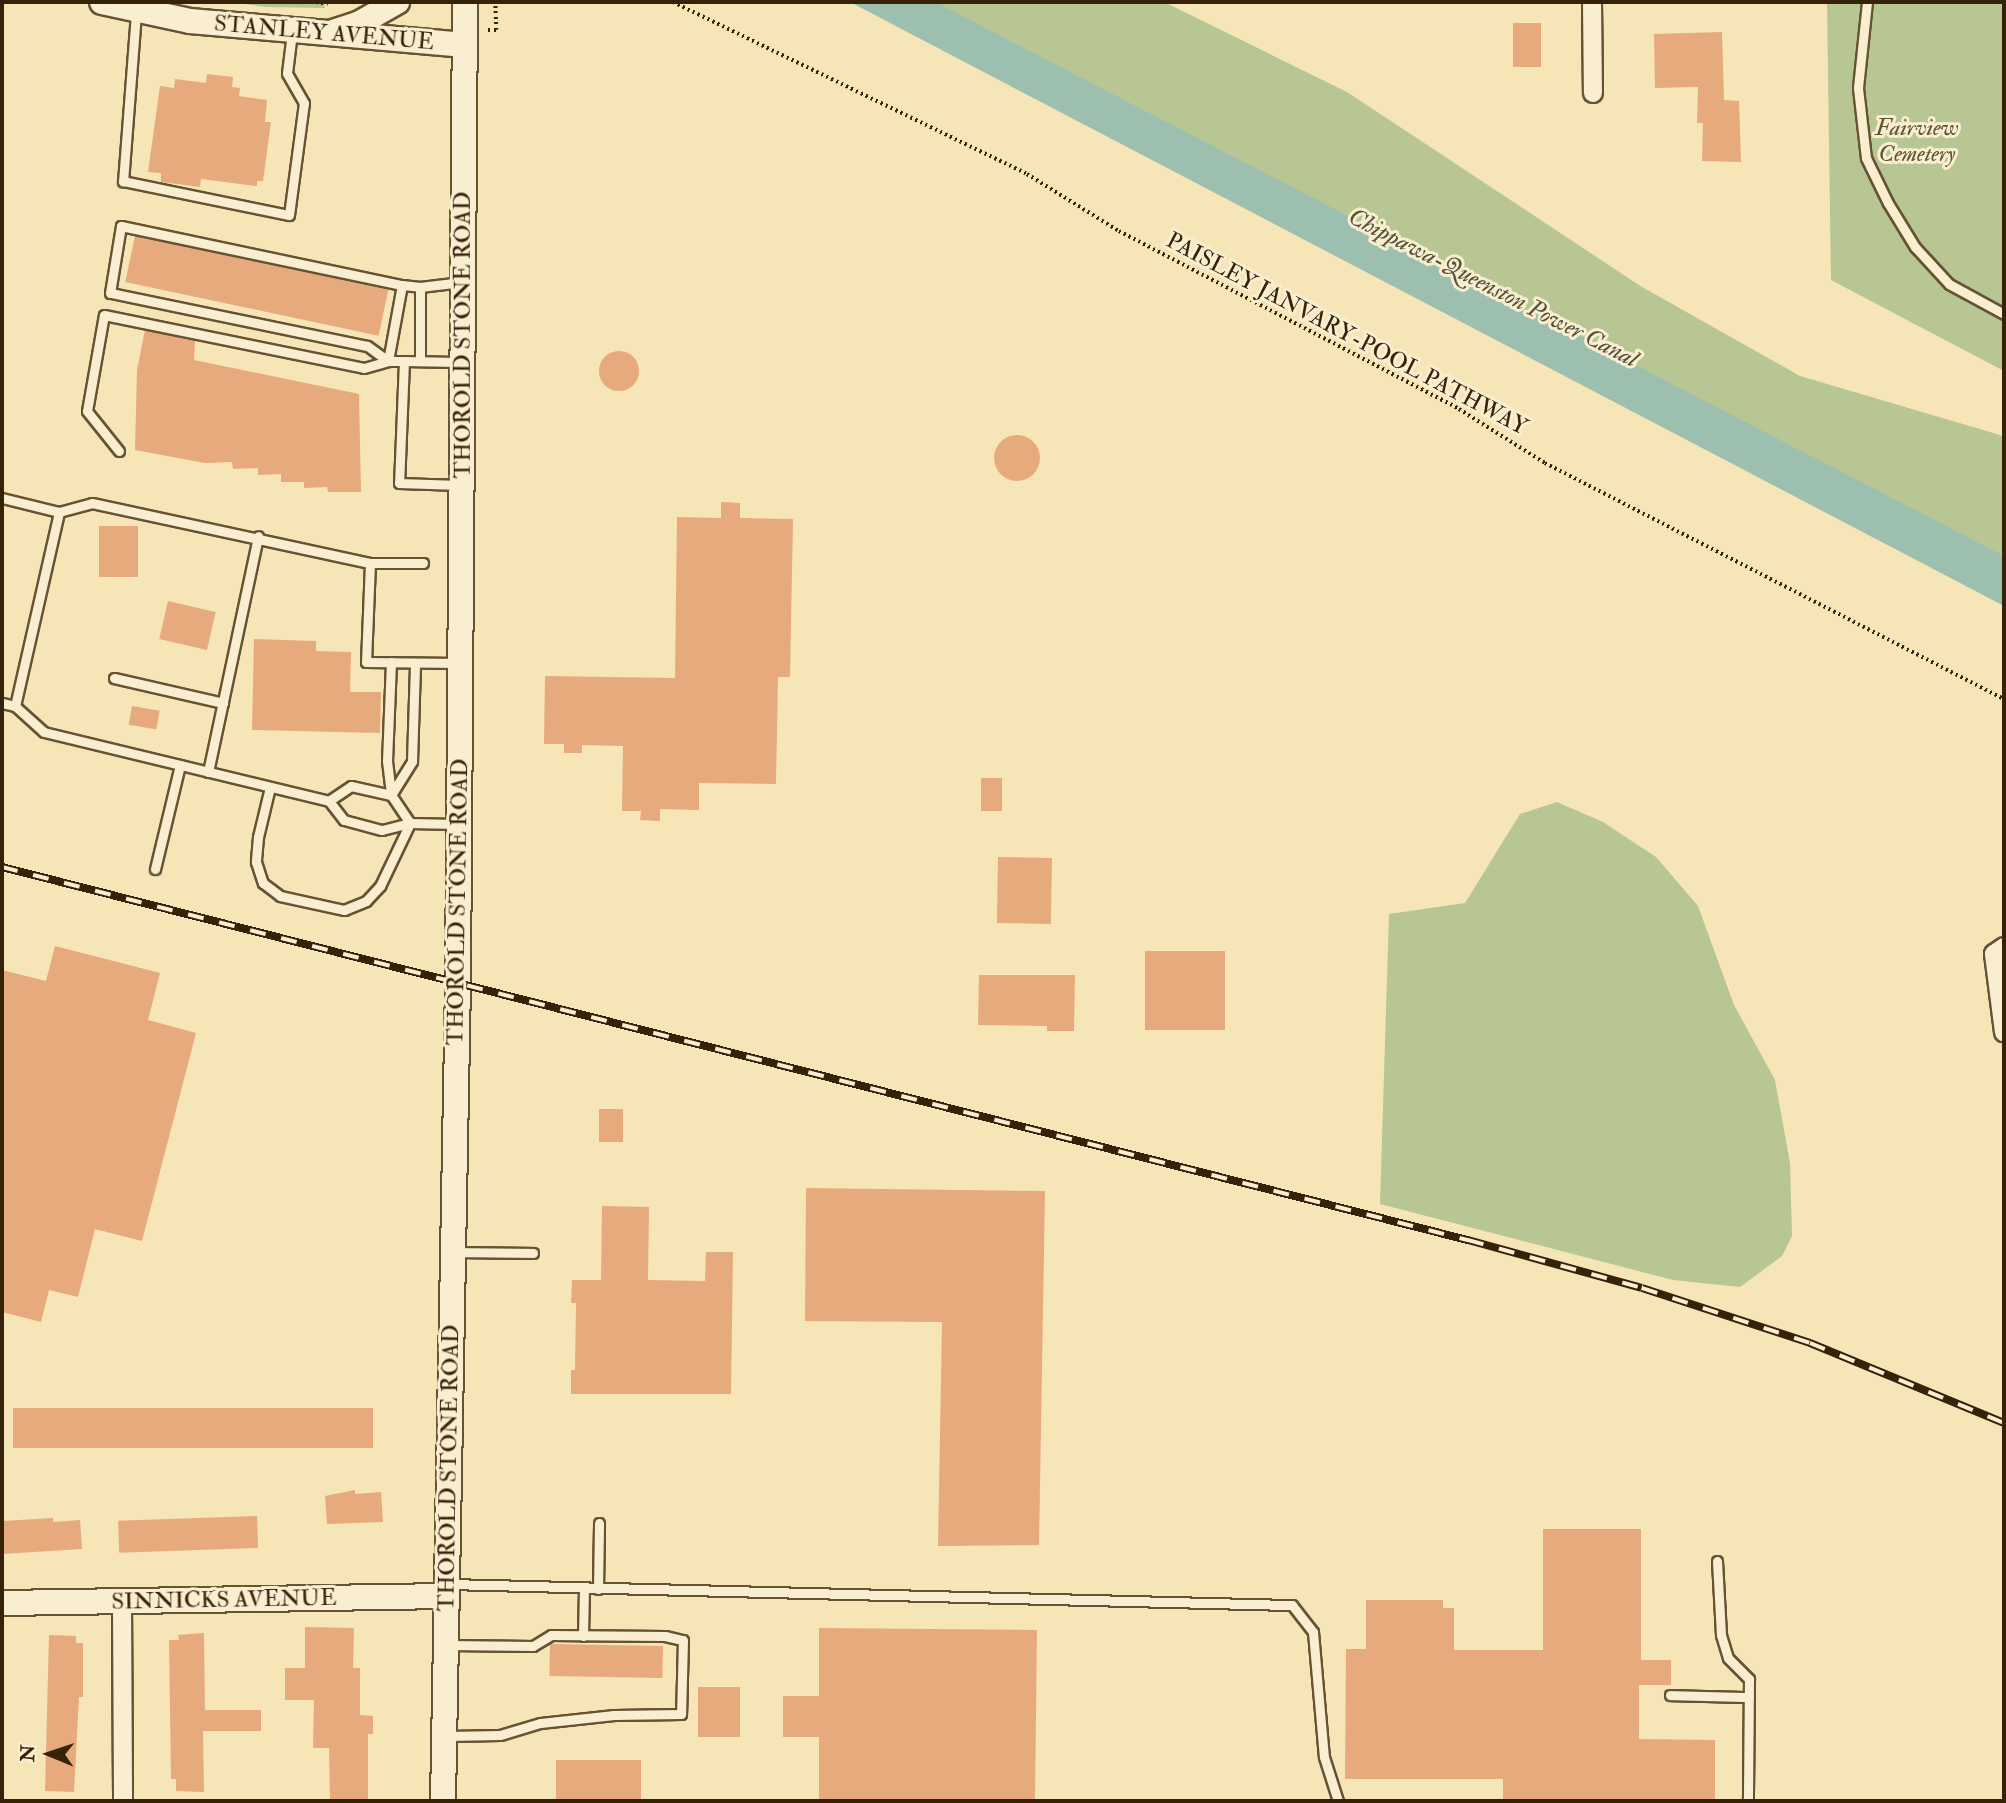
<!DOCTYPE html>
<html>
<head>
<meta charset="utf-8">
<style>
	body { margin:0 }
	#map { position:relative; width:2006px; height:1803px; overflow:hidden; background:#f6e5b6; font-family:"IM FELL Double Pica",serif }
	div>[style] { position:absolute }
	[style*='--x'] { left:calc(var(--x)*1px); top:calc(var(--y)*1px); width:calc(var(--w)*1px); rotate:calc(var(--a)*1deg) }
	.green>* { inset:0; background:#b7c692 }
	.water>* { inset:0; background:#9dbfaf }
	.building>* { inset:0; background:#e7aa7d; transform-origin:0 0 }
	.round { border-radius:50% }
	.path>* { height:3.5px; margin-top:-1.75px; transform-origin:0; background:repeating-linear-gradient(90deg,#352209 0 2px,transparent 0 5.5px) }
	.roads { filter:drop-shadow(2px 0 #655334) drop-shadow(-2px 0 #655334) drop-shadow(0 2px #655334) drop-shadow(0 -2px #655334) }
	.lane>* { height:9px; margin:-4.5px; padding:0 4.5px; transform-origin:4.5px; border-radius:4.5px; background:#f9eed0 }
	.street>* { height:18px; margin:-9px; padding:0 9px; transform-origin:9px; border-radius:9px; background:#f9eed0 }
	.secondary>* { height:24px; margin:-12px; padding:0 12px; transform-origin:12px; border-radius:12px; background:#f9eed0 }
	.rail>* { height:8px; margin-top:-4px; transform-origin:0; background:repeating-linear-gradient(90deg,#f9eed0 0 16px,#352209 0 32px); box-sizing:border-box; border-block:2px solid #352209 }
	span { translate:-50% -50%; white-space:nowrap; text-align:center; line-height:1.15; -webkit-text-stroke:6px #f9eed0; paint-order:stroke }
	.street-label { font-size:23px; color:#352209 }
	.park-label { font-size:23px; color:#5c5332; font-style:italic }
	.water-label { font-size:24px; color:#54513b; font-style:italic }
	.frame { position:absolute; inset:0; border:4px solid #352209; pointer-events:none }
	.north { position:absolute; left:14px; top:1719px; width:70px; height:70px; -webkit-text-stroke:5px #f9eed0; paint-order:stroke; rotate:272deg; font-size:19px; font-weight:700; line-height:28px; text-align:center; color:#352209 }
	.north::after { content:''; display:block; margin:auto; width:24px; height:32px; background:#352209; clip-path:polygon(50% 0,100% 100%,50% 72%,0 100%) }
</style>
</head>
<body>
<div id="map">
	<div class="green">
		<div style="clip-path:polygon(232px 2px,324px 2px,325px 8px,265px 7px)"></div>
		<div style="clip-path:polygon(933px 2px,1164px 2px,1347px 92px,1642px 287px,1800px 376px,2000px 435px,2004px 437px,2004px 566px)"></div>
		<div style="clip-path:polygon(1827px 2px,2004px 2px,2004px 371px,1831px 280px)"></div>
		<div style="clip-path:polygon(1557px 802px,1603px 822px,1656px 857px,1698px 906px,1734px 1005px,1775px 1080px,1790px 1163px,1792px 1236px,1782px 1256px,1740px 1287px,1673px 1280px,1380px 1204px,1389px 914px,1465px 903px,1520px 814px)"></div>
	</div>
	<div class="water">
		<div style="clip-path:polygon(850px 2px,935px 2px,2004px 556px,2004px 606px)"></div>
	</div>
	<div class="building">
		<div style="left:1513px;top:23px;width:28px;height:44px"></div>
		<div style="clip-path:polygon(1722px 32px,1724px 100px,1739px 101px,1741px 162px,1702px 161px,1703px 123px,1697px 123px,1698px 87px,1655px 88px,1654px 34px)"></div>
		<div style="clip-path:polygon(207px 74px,233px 77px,232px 87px,240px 88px,239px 96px,267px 100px,265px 122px,271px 122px,263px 181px,257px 181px,257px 186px,201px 179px,200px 187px,161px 182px,161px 173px,148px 172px,160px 86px,174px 88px,175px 79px,206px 83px)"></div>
		<div style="left:135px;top:236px;width:259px;height:47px;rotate:12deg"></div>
		<div style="clip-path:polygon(145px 330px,195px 341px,194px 360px,359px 394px,361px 492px,328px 492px,327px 487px,304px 488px,304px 482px,281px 482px,281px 474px,258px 475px,258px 468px,233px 469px,232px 462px,205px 463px,135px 450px,137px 370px)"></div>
		<div class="round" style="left:599px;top:351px;width:40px;height:40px"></div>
		<div class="round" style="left:994px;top:435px;width:46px;height:46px"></div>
		<div style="clip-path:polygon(721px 502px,740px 503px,740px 518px,793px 519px,790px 677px,778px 677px,776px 784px,699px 783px,699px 810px,660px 809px,660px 821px,640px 820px,641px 811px,622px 811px,623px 746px,582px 745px,582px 753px,564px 753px,564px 744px,544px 744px,545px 676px,675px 678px,677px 517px,721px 518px)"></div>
		<div style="left:99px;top:526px;width:39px;height:51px"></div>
		<div style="left:168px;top:601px;width:49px;height:39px;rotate:13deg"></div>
		<div style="clip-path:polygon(254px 639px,316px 641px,316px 651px,351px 652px,350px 692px,381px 692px,380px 733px,252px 730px)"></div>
		<div style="left:132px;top:706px;width:28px;height:19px;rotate:10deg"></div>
		<div style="left:981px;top:778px;width:21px;height:33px"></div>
		<div style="left:998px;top:857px;width:54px;height:66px;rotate:1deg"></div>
		<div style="clip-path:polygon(55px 946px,160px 973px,148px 1020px,196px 1033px,142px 1241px,95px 1229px,78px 1297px,49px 1290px,41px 1322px,2px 1312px,2px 970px,46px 981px)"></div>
		<div style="left:1145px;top:951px;width:80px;height:79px"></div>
		<div style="clip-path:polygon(979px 975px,1075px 975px,1074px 1031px,1047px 1031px,1047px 1026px,978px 1025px)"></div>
		<div style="left:599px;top:1109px;width:24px;height:33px"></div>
		<div style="clip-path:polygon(806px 1188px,1045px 1191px,1039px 1545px,938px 1546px,942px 1322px,805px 1321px)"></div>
		<div style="clip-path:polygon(602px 1206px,649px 1207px,648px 1280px,705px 1281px,706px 1252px,733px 1252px,731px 1394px,571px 1394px,571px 1370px,575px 1370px,576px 1303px,571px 1303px,572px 1280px,601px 1280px)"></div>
		<div style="left:373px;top:1408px;width:40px;height:360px;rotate:90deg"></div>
		<div style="clip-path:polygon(355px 1490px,355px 1494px,381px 1492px,383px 1522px,327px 1524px,325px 1496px)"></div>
		<div style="left:257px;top:1516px;width:32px;height:139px;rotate:88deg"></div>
		<div style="clip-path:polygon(53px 1518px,53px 1522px,80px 1520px,82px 1549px,2px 1554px,2px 1521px)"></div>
		<div style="clip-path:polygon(1543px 1529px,1641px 1529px,1641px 1660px,1671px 1660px,1671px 1685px,1639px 1685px,1639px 1739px,1715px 1740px,1715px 1801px,1503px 1801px,1503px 1779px,1345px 1779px,1346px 1649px,1366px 1649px,1366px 1600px,1443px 1600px,1443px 1608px,1454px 1608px,1454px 1650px,1543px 1650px)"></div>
		<div style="clip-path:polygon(305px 1627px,354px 1628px,353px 1668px,360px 1668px,360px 1715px,373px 1716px,373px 1734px,368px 1734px,368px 1801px,330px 1801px,329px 1748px,313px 1748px,314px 1700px,285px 1700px,285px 1668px,305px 1668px)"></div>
		<div style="clip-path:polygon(819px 1628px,1037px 1630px,1035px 1801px,819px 1801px,819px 1737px,783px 1737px,783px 1696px,819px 1696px)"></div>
		<div style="clip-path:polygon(204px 1633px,205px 1710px,261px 1710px,261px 1731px,203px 1731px,204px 1792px,176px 1791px,176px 1779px,171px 1779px,169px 1640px,179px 1640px,178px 1635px)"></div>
		<div style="clip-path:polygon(49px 1635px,76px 1636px,76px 1643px,83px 1643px,83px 1697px,79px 1697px,74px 1792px,45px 1791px)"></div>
		<div style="left:550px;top:1644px;width:113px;height:32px;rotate:1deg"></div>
		<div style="left:698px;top:1687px;width:42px;height:50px"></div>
		<div style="left:641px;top:1760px;width:41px;height:85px;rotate:90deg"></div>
	</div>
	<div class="path">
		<div style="--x:316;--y:2;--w:12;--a:9"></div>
		<div style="--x:673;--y:2;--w:394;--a:25.9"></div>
		<div style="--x:1027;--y:174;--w:108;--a:31.8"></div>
		<div style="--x:1119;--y:231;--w:384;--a:27.6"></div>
		<div style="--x:1459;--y:409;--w:102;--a:32.1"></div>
		<div style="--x:1545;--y:463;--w:516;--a:27.21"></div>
		<div style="--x:488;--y:30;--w:8;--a:0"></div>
		<div style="--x:496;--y:30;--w:28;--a:-92"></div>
	</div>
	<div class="roads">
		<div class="lane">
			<div style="--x:1867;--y:2;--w:86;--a:96"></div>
			<div style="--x:1858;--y:88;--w:70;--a:83.5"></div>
			<div style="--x:1866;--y:158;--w:50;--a:63.9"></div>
			<div style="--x:1888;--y:203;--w:52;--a:58.5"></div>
			<div style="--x:1915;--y:247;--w:50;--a:47.4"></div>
			<div style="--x:1949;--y:284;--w:63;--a:28.6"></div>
			<div style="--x:136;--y:13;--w:169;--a:94.4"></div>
			<div style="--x:123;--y:181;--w:169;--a:11.6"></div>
			<div style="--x:289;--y:215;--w:113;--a:-82.4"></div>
			<div style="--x:304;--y:103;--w:34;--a:-120"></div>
			<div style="--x:287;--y:73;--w:41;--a:-83"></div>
			<div style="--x:388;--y:361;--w:26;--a:-144"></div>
			<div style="--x:367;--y:346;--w:262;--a:-168.3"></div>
			<div style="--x:110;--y:293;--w:68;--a:-80.7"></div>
			<div style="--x:121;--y:226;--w:287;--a:11.9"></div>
			<div style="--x:404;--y:361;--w:16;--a:180"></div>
			<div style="--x:388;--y:361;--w:77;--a:-79.6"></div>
			<div style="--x:402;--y:285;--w:18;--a:6"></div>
			<div style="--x:420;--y:361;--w:74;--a:-90"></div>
			<div style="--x:420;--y:287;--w:42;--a:-6.8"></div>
			<div style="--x:459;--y:362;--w:55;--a:-179"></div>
			<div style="--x:404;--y:361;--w:122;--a:92.3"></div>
			<div style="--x:399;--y:483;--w:61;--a:1.9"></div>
			<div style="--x:119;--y:451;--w:51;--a:-128.7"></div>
			<div style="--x:87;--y:411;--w:97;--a:-80"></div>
			<div style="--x:104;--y:315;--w:265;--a:11.5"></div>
			<div style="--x:364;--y:368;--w:25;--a:-16"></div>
			<div style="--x:2;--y:498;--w:59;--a:13.8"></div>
			<div style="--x:59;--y:512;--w:34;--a:-15"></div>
			<div style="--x:92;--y:503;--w:284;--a:12.2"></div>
			<div style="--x:423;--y:563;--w:53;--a:180"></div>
			<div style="--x:370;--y:563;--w:99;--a:92.3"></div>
			<div style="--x:366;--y:662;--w:93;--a:0.6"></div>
			<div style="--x:391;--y:662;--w:99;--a:92.3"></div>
			<div style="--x:387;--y:761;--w:34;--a:83"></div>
			<div style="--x:114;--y:678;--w:112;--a:12.9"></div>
			<div style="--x:2;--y:703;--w:13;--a:13"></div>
			<div style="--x:15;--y:706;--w:39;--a:42"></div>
			<div style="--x:44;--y:732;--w:293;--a:13.6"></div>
			<div style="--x:329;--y:801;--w:24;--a:52"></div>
			<div style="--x:344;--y:820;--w:39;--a:15"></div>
			<div style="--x:382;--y:830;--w:29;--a:-14"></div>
			<div style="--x:410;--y:823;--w:46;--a:1.2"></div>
			<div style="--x:15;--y:706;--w:199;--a:-77.2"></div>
			<div style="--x:208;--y:772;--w:241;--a:-78"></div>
			<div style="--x:270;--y:787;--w:51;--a:103.5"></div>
			<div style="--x:258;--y:837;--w:25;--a:95"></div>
			<div style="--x:256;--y:862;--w:22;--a:72"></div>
			<div style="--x:263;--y:883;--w:21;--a:37"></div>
			<div style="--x:280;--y:896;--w:66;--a:12.3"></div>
			<div style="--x:344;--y:910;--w:24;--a:-22"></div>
			<div style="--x:366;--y:901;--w:21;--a:-47"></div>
			<div style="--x:380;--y:886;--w:70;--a:-64.5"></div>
			<div style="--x:410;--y:823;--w:34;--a:-124"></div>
			<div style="--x:391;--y:795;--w:41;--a:-167.3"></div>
			<div style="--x:351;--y:786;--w:27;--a:146"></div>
			<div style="--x:391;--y:795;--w:40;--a:-58"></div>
			<div style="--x:412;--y:761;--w:98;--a:-88.2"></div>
			<div style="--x:155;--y:869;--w:107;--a:-76.5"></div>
			<div style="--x:455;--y:1252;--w:78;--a:0.7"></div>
			<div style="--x:1717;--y:1561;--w:74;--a:86.9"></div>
			<div style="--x:1721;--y:1635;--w:24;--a:73"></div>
			<div style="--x:1728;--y:1658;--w:30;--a:45"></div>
			<div style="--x:1749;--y:1679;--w:122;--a:90.5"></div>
			<div style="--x:448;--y:1584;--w:844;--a:1.43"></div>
			<div style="--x:1292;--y:1605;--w:34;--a:52"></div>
			<div style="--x:1313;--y:1632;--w:125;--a:85"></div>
			<div style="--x:1324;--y:1757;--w:46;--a:72.3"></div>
			<div style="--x:598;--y:1589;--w:66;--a:-89.1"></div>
			<div style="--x:583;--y:1636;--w:48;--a:-88.8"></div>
			<div style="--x:447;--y:1645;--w:86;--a:0.7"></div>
			<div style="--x:533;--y:1646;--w:21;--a:-31"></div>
			<div style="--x:551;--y:1635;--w:114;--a:0.5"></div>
			<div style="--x:665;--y:1636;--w:18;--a:13"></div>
			<div style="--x:683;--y:1640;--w:74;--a:91.5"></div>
			<div style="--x:681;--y:1714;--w:67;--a:179.1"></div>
			<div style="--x:614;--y:1715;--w:74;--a:173.8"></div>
			<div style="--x:540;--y:1723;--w:42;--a:163.3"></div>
			<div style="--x:500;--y:1735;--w:53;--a:178.9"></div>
			<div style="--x:1670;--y:1695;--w:79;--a:1.5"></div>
		</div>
		<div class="street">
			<div style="--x:1592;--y:2;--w:91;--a:89.4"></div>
			<div style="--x:2004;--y:947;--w:12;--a:145"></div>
			<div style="--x:1994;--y:954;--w:79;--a:82.7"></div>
			<div style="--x:122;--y:1603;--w:198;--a:89.7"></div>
		</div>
		<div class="secondary">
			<div style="--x:102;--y:2;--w:90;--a:12.2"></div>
			<div style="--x:190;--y:21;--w:276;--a:5"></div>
			<div style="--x:333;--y:32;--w:26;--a:-18"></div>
			<div style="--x:358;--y:24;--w:45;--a:-29.4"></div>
			<div style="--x:2;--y:1603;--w:444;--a:-0.9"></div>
			<div style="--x:443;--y:1801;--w:819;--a:-88.95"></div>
			<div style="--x:458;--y:982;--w:980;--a:-89.59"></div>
		</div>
	</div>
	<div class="rail">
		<div style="--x:2;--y:867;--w:1513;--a:14.28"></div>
		<div style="--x:1468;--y:1240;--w:180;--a:15.4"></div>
		<div style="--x:1642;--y:1288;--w:177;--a:18.1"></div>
		<div style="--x:1810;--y:1343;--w:210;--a:22.4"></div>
	</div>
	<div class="street-label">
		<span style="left:324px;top:33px;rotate:5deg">STANLEY AVENUE</span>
		<span style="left:1347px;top:334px;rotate:28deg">PAISLEY JANVARY-POOL PATHWAY</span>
		<span style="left:463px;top:335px;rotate:-90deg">THOROLD STONE ROAD</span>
		<span style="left:458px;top:902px;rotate:-89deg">THOROLD STONE ROAD</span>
		<span style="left:449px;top:1468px;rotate:-89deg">THOROLD STONE ROAD</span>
		<span style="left:224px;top:1600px;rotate:-1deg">SINNICKS AVENUE</span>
	</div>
	<div class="park-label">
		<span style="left:1917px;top:141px">Fairview<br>Cemetery</span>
	</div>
	<div class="water-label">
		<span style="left:1493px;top:288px;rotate:27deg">Chippawa-Queenston Power Canal</span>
	</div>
	<div class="frame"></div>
	<div class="north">N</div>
</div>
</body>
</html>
